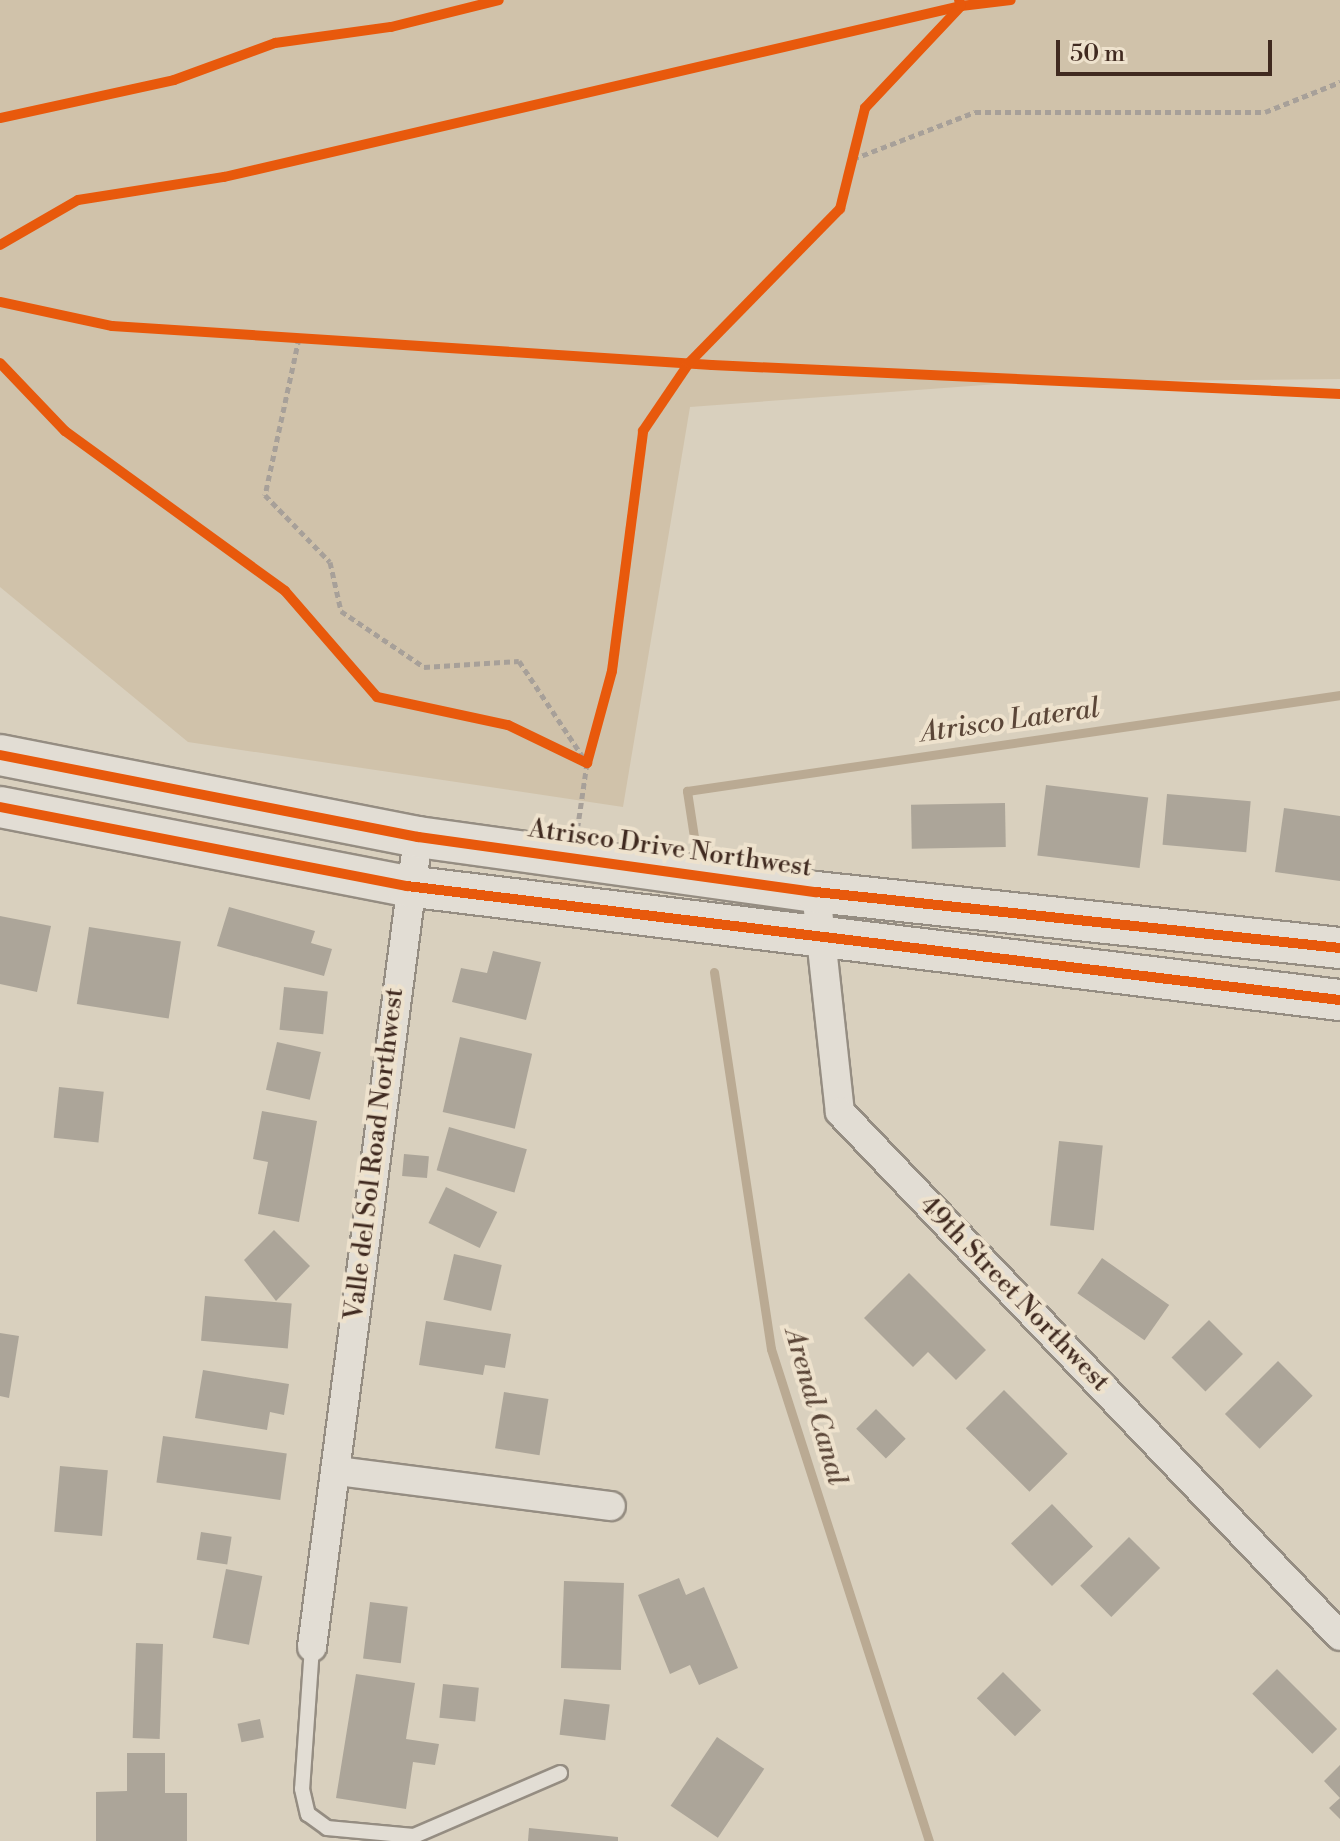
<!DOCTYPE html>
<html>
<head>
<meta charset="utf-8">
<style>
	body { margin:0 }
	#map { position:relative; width:1340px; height:1841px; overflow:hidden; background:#d9d0be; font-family:"Libre Bodoni",serif }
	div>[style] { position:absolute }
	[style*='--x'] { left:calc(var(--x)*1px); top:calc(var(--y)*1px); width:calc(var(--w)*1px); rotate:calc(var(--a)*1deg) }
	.green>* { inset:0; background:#d0c2aa }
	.stream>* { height:9px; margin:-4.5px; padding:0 4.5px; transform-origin:4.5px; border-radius:4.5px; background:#baaa93 }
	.building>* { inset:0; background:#aca599; transform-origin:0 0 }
	.path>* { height:5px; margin-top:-2.5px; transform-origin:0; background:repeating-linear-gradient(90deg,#a7a099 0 6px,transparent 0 10px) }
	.roads { filter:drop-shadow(2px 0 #958d82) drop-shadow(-2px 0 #958d82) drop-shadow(0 2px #958d82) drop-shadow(0 -2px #958d82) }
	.service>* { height:14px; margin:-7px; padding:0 7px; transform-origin:7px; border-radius:7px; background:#e2ddd4 }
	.minor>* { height:28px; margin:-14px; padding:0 14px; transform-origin:14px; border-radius:14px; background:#e2ddd4 }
	.secondary>* { height:40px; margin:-20px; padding:0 20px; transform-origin:20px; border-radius:20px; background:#e2ddd4 }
	.cycleway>* { height:10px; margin:-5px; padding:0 5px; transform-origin:5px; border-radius:5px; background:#e8590c }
	span { translate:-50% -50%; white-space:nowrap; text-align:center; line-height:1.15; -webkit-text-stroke:8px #eee2cd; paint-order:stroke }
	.street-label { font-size:26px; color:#402a20 }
	.water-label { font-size:28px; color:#5b4638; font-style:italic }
	.scale { position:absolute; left:1056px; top:40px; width:216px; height:36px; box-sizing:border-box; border:4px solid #402a20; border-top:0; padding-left:10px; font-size:24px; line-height:28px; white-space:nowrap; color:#402a20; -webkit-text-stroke:6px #eee2cd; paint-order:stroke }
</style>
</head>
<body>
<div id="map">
	<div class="green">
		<div style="clip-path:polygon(0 0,1340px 0,1340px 379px,1024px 382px,690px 407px,623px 807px,188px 742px,0 587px)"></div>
	</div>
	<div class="stream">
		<div style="--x:696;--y:850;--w:60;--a:-98.7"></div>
		<div style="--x:687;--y:791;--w:660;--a:-8.36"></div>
		<div style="--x:714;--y:972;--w:381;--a:81.4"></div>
		<div style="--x:771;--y:1349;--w:517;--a:72.2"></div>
	</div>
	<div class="building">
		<div style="left:1046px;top:785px;width:103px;height:71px;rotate:7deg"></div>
		<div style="left:1167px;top:794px;width:84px;height:51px;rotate:5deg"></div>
		<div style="left:1005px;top:803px;width:44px;height:94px;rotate:89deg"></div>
		<div style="clip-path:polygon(1284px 808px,1340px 816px,1340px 881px,1275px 872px)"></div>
		<div style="clip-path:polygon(229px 907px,315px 931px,311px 943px,332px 949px,324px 976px,217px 946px)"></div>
		<div style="clip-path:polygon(0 916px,51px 926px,37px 992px,0 984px)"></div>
		<div style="left:89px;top:927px;width:93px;height:78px;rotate:9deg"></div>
		<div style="clip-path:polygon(493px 951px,541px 962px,526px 1020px,452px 1002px,461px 968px,487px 973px)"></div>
		<div style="left:284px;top:987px;width:44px;height:43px;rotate:6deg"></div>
		<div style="left:460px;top:1037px;width:74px;height:77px;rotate:13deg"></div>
		<div style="left:277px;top:1042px;width:45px;height:49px;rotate:13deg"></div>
		<div style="left:59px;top:1087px;width:45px;height:51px;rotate:6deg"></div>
		<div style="clip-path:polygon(262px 1111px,317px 1121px,299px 1222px,258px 1214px,268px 1162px,253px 1159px)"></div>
		<div style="left:449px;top:1127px;width:81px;height:45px;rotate:16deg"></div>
		<div style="left:1059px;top:1141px;width:44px;height:85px;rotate:6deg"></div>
		<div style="left:404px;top:1154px;width:25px;height:22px;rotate:5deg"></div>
		<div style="left:446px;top:1187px;width:57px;height:40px;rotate:26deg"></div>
		<div style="clip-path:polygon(274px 1230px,310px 1266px,276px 1301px,244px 1260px)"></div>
		<div style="left:454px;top:1254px;width:49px;height:47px;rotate:13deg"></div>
		<div style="left:1102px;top:1258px;width:82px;height:43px;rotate:35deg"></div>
		<div style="clip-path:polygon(909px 1273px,986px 1350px,956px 1380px,928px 1352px,913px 1367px,864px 1318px)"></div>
		<div style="left:205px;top:1296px;width:87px;height:45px;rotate:5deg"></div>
		<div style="left:1209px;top:1320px;width:48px;height:53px;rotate:45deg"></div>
		<div style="clip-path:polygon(426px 1321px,511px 1334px,505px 1368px,485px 1365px,483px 1375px,419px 1365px)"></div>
		<div style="clip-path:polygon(0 1333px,19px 1336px,9px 1398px,0 1396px)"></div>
		<div style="left:1278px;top:1361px;width:49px;height:75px;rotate:45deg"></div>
		<div style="clip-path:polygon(203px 1370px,289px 1384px,284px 1415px,270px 1412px,267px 1430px,195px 1418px)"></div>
		<div style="left:1004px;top:1390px;width:90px;height:54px;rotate:45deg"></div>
		<div style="left:504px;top:1392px;width:45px;height:57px;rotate:9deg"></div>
		<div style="left:876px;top:1409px;width:42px;height:28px;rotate:45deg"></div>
		<div style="left:163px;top:1436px;width:125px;height:47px;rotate:8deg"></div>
		<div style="left:60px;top:1466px;width:48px;height:66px;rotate:5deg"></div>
		<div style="left:1052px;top:1504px;width:59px;height:57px;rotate:46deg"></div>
		<div style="left:201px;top:1532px;width:31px;height:28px;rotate:9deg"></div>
		<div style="left:1129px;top:1537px;width:44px;height:69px;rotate:45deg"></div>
		<div style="left:226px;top:1569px;width:37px;height:70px;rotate:11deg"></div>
		<div style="clip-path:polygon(679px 1578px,686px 1595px,704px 1587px,738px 1668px,699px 1685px,690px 1665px,670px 1674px,638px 1595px)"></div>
		<div style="left:564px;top:1581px;width:60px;height:87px;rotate:2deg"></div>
		<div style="left:370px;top:1602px;width:38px;height:57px;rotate:7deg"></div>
		<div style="left:136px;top:1643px;width:27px;height:95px;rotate:2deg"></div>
		<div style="left:1277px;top:1669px;width:85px;height:35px;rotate:45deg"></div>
		<div style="left:1003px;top:1672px;width:54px;height:37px;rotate:45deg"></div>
		<div style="clip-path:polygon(356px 1674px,415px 1683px,406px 1739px,439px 1744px,435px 1765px,413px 1762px,406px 1809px,336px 1798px)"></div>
		<div style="left:443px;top:1684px;width:36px;height:34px;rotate:6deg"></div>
		<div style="left:564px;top:1699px;width:46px;height:36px;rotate:7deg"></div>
		<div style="left:260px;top:1719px;width:19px;height:23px;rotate:78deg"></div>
		<div style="left:717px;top:1737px;width:57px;height:83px;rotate:34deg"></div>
		<div style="clip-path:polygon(127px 1753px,165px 1753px,165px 1793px,187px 1793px,187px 1841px,96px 1841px,96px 1792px,127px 1791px)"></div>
		<div style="clip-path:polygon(1340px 1765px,1340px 1819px,1329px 1808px,1340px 1798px,1324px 1781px)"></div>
		<div style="clip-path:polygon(529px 1828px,618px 1837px,618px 1841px,528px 1841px)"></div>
	</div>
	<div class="path">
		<div style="--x:0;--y:118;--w:178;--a:-12.3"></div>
		<div style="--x:174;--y:80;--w:108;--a:-20.1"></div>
		<div style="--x:275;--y:43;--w:117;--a:-7.9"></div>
		<div style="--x:391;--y:27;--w:111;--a:-14"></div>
		<div style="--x:853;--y:159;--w:131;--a:-21.1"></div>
		<div style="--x:975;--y:112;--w:290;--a:0"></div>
		<div style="--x:1265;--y:112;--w:81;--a:-21.8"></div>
		<div style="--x:0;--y:245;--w:90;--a:-30"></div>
		<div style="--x:78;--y:200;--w:148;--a:-9"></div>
		<div style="--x:224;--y:177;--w:757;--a:-13.06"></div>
		<div style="--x:961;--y:6;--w:50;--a:-6.8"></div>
		<div style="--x:0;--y:302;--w:115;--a:12.1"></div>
		<div style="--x:112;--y:326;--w:601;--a:3.72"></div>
		<div style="--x:712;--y:365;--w:629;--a:2.64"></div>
		<div style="--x:299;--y:338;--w:161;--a:102.2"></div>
		<div style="--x:265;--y:495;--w:93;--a:45.9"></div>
		<div style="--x:330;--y:562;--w:50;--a:77.3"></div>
		<div style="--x:341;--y:611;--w:100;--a:34"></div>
		<div style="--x:424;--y:667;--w:95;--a:-3.6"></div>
		<div style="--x:519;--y:661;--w:123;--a:56.3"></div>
		<div style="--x:587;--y:763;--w:63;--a:98.3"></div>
		<div style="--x:0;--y:363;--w:94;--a:46.3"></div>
		<div style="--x:65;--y:431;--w:272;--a:36"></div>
		<div style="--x:285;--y:591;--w:140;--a:49"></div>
		<div style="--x:377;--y:697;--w:134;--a:12.1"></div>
		<div style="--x:508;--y:725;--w:88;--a:25.7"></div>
		<div style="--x:587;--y:763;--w:95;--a:-74.8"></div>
		<div style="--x:612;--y:671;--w:242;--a:-82.6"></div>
		<div style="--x:643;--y:431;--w:82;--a:-55.9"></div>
		<div style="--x:689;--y:363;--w:216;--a:-45.6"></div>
		<div style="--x:840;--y:209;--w:104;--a:-76.1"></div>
		<div style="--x:865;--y:108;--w:140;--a:-46.7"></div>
		<div style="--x:961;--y:6;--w:6;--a:-108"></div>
	</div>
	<div class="roads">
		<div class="service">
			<div style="--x:312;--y:1647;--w:142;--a:94"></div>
			<div style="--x:302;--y:1789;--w:26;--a:77"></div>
			<div style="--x:308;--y:1814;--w:24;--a:36"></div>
			<div style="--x:327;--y:1828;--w:87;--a:5.3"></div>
			<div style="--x:414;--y:1836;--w:159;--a:-23.3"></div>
		</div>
		<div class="minor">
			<div style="--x:816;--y:892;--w:221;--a:83.8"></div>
			<div style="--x:840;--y:1112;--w:724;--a:46.34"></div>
			<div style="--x:337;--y:1471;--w:276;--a:7.3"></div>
			<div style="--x:312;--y:1647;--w:817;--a:-82.54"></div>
		</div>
		<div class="secondary">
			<div style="--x:0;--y:755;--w:426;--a:11.1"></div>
			<div style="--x:418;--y:837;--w:402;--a:7.9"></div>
			<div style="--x:816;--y:892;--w:527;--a:6.1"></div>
			<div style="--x:0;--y:807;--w:415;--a:11"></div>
			<div style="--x:407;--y:886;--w:940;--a:6.97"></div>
		</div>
	</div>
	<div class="cycleway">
		<div style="--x:0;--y:118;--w:178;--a:-12.3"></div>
		<div style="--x:174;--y:80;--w:108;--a:-20.1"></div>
		<div style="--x:275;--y:43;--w:117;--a:-7.9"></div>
		<div style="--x:391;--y:27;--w:111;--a:-14"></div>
		<div style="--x:0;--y:245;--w:90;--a:-30"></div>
		<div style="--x:78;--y:200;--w:148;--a:-9"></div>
		<div style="--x:224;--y:177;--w:757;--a:-13.06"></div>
		<div style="--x:961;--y:6;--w:50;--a:-6.8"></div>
		<div style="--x:0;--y:302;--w:115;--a:12.1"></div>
		<div style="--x:112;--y:326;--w:601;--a:3.72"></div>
		<div style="--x:712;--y:365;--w:629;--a:2.64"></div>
		<div style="--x:0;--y:363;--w:94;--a:46.3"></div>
		<div style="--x:65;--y:431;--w:272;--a:36"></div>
		<div style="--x:285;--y:591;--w:140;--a:49"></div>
		<div style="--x:377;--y:697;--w:134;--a:12.1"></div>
		<div style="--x:508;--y:725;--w:88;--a:25.7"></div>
		<div style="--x:587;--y:763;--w:95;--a:-74.8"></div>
		<div style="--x:612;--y:671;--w:242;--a:-82.6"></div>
		<div style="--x:643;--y:431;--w:82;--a:-55.9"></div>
		<div style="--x:689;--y:363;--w:216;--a:-45.6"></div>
		<div style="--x:840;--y:209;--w:104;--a:-76.1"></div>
		<div style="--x:865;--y:108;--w:140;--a:-46.7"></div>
		<div style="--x:961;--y:6;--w:6;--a:-108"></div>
		<div style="--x:0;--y:755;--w:426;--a:11.1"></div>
		<div style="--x:418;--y:837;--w:402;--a:7.9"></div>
		<div style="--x:816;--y:892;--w:527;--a:6.1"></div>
		<div style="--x:0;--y:807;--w:415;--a:11"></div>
		<div style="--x:407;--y:886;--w:940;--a:6.97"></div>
	</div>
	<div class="street-label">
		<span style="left:670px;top:849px;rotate:8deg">Atrisco Drive Northwest</span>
		<span style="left:375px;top:1154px;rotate:-83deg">Valle del Sol Road Northwest</span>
		<span style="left:1014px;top:1294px;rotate:46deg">49th Street Northwest</span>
	</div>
	<div class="water-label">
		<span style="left:1010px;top:721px;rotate:-8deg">Atrisco Lateral</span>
		<span style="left:815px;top:1407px;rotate:74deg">Arenal Canal</span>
	</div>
	<div class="scale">50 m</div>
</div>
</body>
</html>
